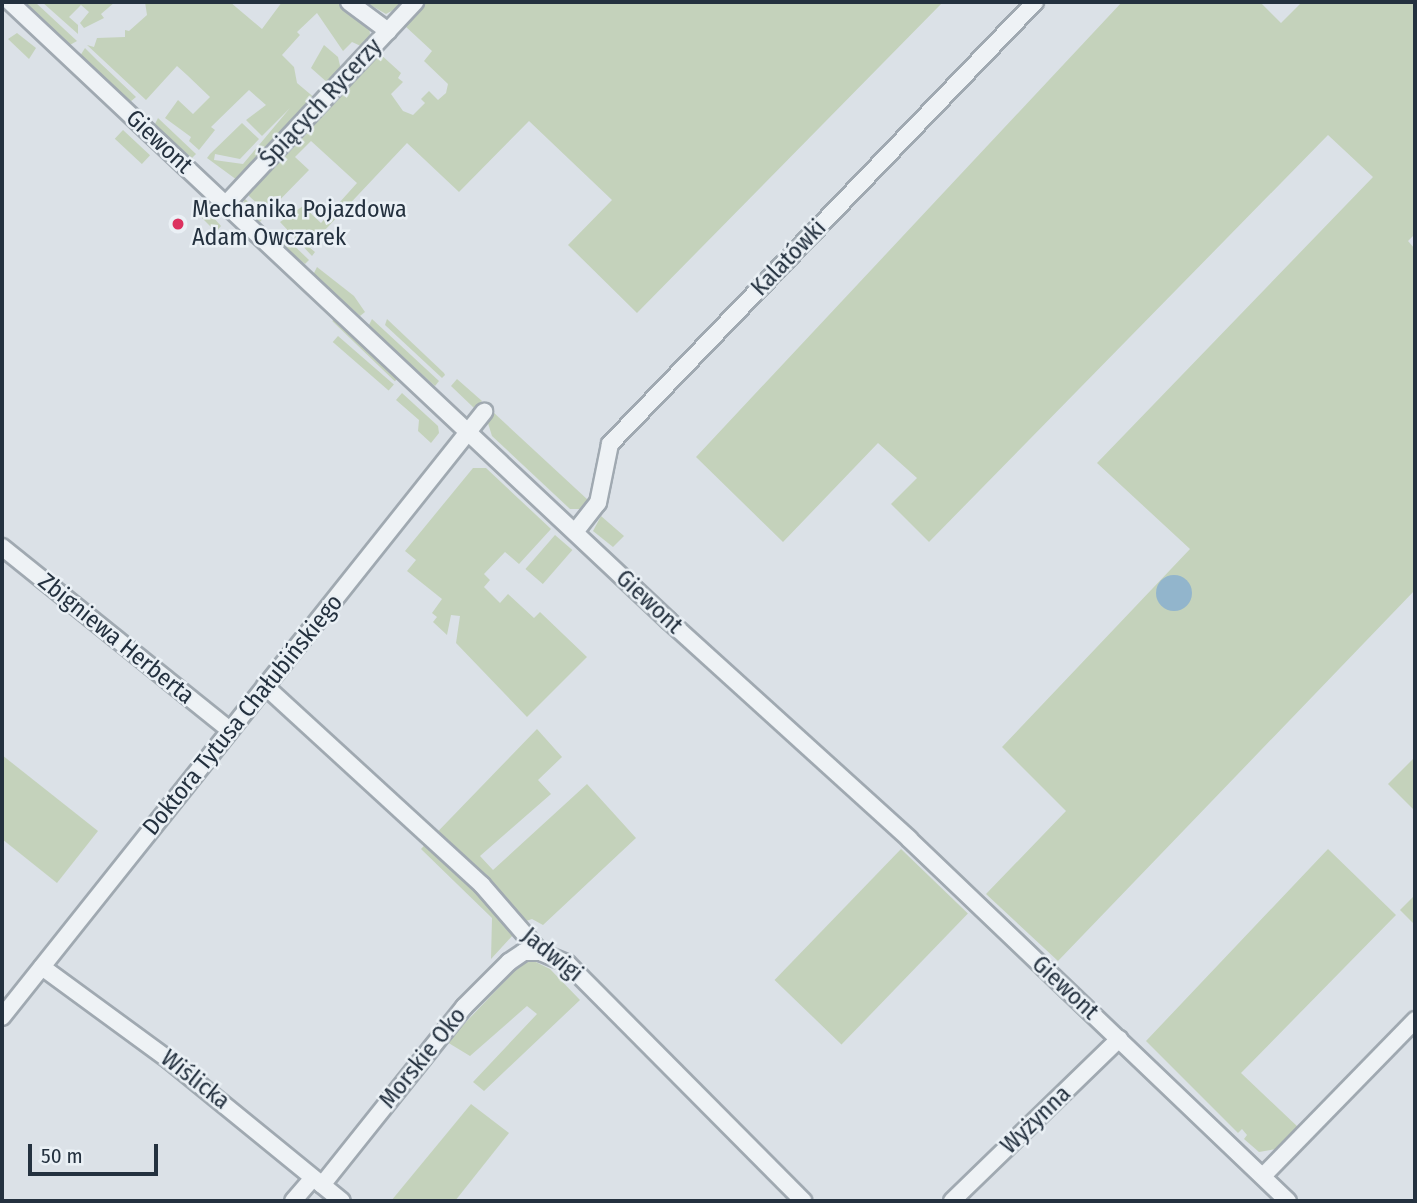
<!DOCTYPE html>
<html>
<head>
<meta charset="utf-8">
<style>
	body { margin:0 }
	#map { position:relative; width:1417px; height:1203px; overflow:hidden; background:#dbe1e7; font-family:"Fira Sans Condensed",sans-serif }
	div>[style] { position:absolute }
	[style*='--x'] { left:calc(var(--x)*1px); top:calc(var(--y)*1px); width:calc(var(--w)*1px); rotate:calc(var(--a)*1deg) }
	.green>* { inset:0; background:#c4d2bb; transform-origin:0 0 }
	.water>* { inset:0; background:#92b5cc }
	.round { border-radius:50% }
	.roads { filter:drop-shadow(2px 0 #a0a9b1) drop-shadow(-2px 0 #a0a9b1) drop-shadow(0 2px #a0a9b1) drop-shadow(0 -2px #a0a9b1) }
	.street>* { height:16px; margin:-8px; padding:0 8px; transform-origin:8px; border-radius:8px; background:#eef2f5 }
	.dots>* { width:19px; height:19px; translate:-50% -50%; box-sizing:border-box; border:4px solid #eaf0f5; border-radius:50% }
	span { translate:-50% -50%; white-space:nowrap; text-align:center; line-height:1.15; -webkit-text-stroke:5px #eaf0f5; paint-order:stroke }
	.street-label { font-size:24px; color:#24313f }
	.poi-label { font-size:24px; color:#24313f }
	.left { translate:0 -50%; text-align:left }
	.frame { position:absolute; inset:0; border:4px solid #24313f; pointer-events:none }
	.scale { position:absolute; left:28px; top:1144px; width:130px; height:32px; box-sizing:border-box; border:4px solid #24313f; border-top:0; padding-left:9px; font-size:21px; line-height:24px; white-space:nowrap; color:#24313f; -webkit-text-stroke:5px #eaf0f5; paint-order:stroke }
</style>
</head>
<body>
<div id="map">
	<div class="green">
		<div style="clip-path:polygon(23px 2px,35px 2px,77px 41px,68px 46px)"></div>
		<div style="clip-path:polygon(42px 2px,115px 2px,101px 14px,104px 18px,84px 28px,80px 23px,89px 12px,81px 5px,69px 17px,78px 25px,78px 34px)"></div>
		<div style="clip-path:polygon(145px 2px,230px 2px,262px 29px,282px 2px,344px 2px,369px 24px,370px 35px,363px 47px,352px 42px,343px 51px,317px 13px,297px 32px,300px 35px,282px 55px,294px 67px,297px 83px,316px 99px,237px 180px,207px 158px,210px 154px,242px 123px,259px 139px,240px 159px,215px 154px,214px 160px,243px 164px,290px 108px,262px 136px,246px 120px,266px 105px,249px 90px,211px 127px,215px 130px,199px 150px,189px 141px,191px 137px,165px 118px,178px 100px,193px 114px,210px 97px,187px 75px,177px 66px,146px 100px,87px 45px,94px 47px,97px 38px,125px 37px,125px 30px,129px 31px,147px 15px)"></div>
		<div style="clip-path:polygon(365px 2px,408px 2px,386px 14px)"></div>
		<div style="clip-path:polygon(427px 2px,943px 2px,637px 313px,568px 245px,612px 200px,529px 121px,459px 192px,407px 143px,309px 247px,315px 252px,312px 256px,280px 222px,303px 206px,321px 223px,357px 183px,311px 141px,295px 157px,309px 170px,267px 213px,249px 196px,248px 190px,379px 53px,401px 73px,398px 78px,403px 82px,391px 94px,403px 111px,413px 115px,425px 103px,421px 99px,429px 91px,438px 100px,446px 93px,448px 84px,424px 61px,432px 51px,405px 26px)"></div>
		<div style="clip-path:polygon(1122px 2px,1260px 2px,1281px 23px,1302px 2px,1415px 2px,1415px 234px,1408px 241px,1415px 249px,1415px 590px,1058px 961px,986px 894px,1066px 811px,1002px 747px,1190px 549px,1097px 463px,1373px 177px,1328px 135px,929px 542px,891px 504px,917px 478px,878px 443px,783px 542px,696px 457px)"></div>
		<div style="clip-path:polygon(17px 33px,36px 48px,29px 59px,8px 39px)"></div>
		<div style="clip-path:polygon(324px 45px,338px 57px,341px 70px,329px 84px,311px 68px)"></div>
		<div style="clip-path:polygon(85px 48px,98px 61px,136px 97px,130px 102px,80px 56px)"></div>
		<div style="clip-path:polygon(158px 118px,196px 154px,192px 158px,154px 126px)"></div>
		<div style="left:123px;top:130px;width:37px;height:12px;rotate:43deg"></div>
		<div style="clip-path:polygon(243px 197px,264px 217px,260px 222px,245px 212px)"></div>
		<div style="clip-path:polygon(205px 208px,221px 226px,216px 232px,199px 215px)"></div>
		<div style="clip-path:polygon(283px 235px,309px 260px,305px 264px,276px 240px)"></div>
		<div style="clip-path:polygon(317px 267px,354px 296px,365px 312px,360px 316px,313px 275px)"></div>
		<div style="left:335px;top:318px;width:87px;height:4px;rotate:44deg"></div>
		<div style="clip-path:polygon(372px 319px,439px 381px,435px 386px,368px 327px)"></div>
		<div style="clip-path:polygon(387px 319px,444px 373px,445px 375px,442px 378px,385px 325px)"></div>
		<div style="left:338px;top:336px;width:74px;height:8px;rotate:41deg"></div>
		<div style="clip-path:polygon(457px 379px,482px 401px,478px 405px,474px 408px,451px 386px)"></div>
		<div style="clip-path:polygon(402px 393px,438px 426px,439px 433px,431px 443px,418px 431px,419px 420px,396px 400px)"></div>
		<div style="clip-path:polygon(493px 412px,588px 500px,580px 509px,570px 509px,492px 436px,487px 420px)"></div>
		<div style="clip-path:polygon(473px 468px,486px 468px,551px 529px,519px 564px,505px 552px,484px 574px,490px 580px,484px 587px,500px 603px,508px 594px,534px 618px,540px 612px,587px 657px,527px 717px,456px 643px,460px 616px,451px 615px,447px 635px,433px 622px,437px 617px,432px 613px,442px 599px,407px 571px,416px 560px,405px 551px)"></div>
		<div style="clip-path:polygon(601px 516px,624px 536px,613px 547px,593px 531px)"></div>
		<div style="left:555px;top:535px;width:23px;height:45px;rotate:41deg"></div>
		<div style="clip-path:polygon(537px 729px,562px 757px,538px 780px,551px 794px,480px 856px,493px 870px,587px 784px,636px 838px,543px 925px,532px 919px,526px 921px,491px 959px,492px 918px,421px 849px)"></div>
		<div style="clip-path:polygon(2px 755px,98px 831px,57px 883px,2px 839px)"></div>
		<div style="clip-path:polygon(1415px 757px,1415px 811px,1388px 784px)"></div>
		<div style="left:901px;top:849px;width:93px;height:182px;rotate:44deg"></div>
		<div style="clip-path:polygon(1328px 849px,1396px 915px,1241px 1073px,1299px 1128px,1276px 1149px,1259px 1152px,1244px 1139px,1247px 1135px,1242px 1129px,1238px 1133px,1146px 1041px)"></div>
		<div style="clip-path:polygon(1415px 895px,1415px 925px,1400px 910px)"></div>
		<div style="clip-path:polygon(532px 960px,550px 969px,580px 1000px,484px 1091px,473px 1082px,537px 1014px,527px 1006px,470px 1056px,447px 1042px,524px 961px)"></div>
		<div style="clip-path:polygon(471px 1104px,509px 1133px,455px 1201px,391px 1201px)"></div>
	</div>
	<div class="water">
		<div class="round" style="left:1156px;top:575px;width:36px;height:36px"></div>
	</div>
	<div class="roads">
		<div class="street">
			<div style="--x:10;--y:2;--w:904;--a:43.21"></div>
			<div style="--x:669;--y:621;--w:324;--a:42.2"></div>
			<div style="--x:909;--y:839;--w:524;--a:43.69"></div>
			<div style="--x:349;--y:2;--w:49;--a:36.6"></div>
			<div style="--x:226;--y:204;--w:277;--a:-46.9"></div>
			<div style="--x:575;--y:532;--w:37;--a:-52"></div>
			<div style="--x:598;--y:503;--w:60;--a:-78.5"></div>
			<div style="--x:610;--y:444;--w:613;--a:-46.12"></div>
			<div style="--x:2;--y:547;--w:292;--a:38.8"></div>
			<div style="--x:265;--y:686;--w:294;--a:42.5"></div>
			<div style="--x:482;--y:885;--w:89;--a:49.1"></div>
			<div style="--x:540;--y:952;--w:30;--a:23"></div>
			<div style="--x:568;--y:964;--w:334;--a:45.2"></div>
			<div style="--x:42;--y:967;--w:157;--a:36.2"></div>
			<div style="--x:169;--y:1060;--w:223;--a:39.2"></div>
			<div style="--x:2;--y:1017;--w:774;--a:-51.46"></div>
			<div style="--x:1263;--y:1176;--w:218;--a:-45.7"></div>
			<div style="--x:322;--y:1185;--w:228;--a:-51.4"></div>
			<div style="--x:464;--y:1007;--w:64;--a:-45"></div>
			<div style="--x:509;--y:962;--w:18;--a:-34"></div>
			<div style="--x:524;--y:952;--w:16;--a:0"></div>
			<div style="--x:293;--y:1201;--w:29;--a:-49"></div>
			<div style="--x:952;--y:1201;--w:233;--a:-44.1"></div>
		</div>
	</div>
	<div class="dots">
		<div style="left:178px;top:224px;background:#dc315f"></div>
	</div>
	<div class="street-label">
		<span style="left:321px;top:103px;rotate:-47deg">Śpiących Rycerzy</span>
		<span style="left:159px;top:142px;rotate:43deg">Giewont</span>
		<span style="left:789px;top:258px;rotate:-46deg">Kalatówki</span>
		<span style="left:649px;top:602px;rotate:43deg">Giewont</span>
		<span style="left:116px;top:639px;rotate:39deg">Zbigniewa Herberta</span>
		<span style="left:243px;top:715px;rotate:-51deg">Doktora Tytusa Chałubińskiego</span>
		<span style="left:552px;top:955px;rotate:39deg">Jadwigi</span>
		<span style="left:1065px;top:988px;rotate:43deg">Giewont</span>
		<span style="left:423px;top:1058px;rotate:-51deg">Morskie Oko</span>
		<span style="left:195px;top:1080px;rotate:38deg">Wiślicka</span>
		<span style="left:1036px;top:1120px;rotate:-44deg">Wyżynna</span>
	</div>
	<div class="poi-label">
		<span class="left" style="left:192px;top:224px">Mechanika Pojazdowa<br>Adam Owczarek</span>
	</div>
	<div class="frame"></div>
	<div class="scale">50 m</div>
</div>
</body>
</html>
